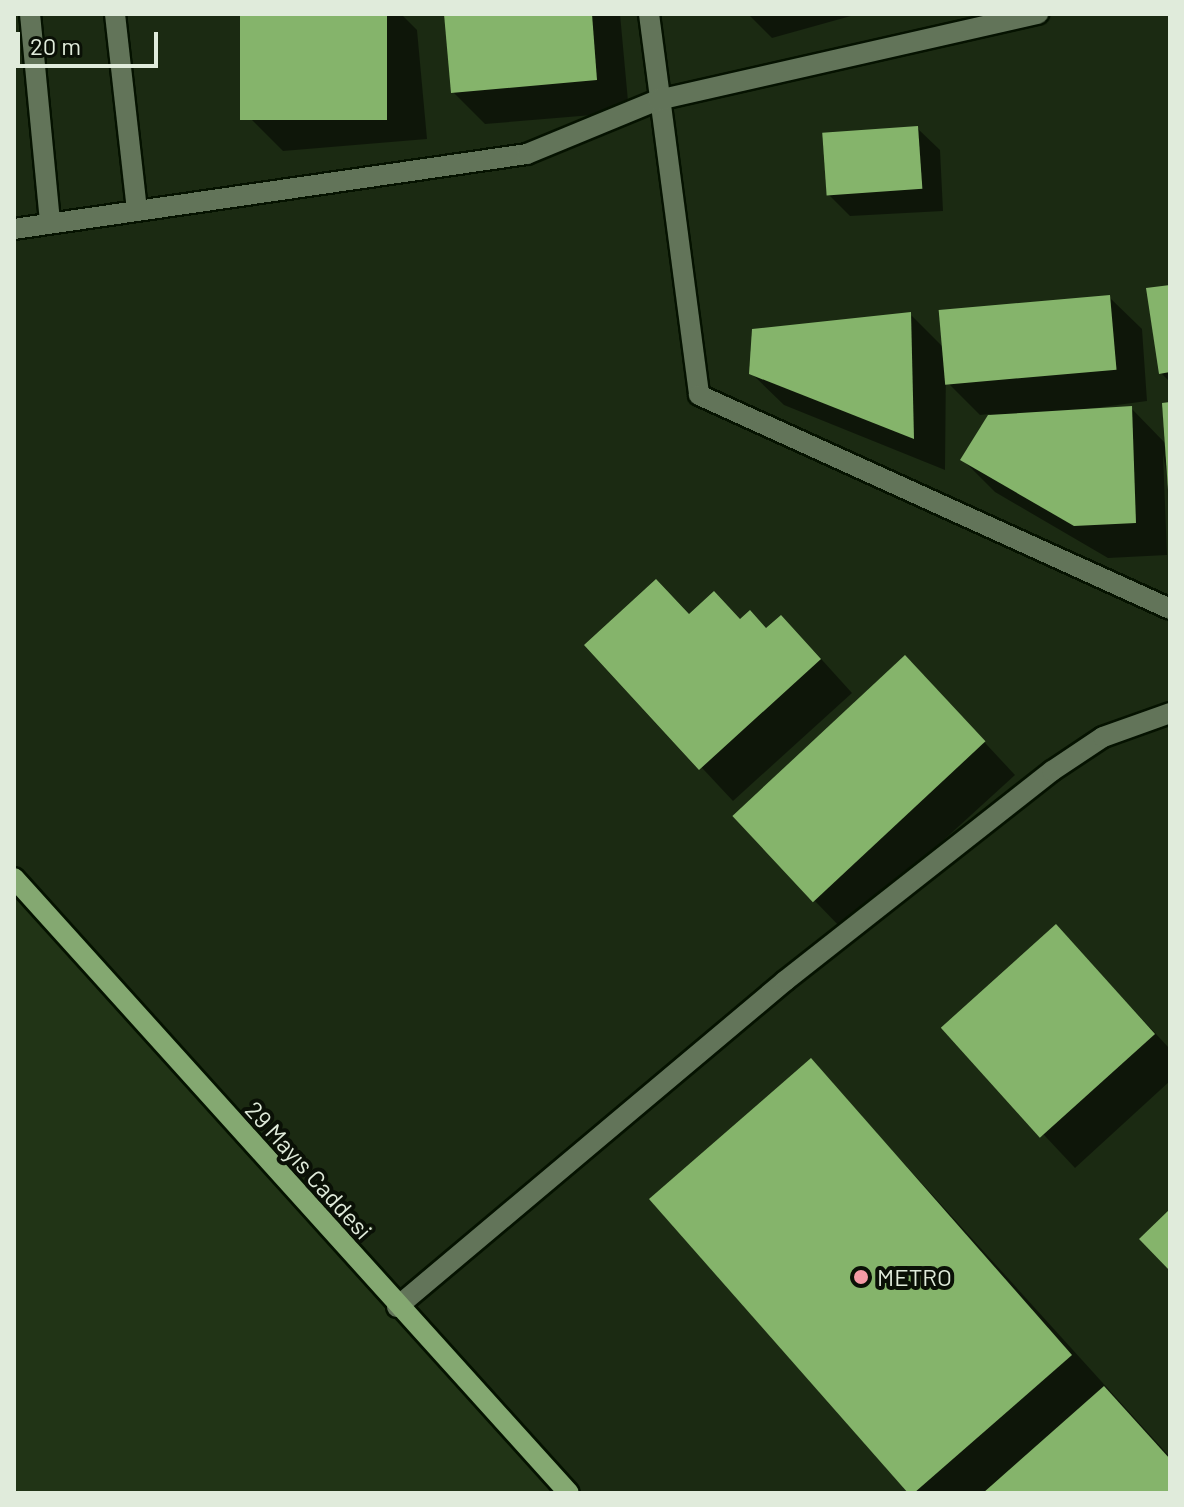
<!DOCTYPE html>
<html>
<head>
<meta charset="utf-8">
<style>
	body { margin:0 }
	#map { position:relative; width:1184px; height:1507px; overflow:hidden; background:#1b2a12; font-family:Barlow,sans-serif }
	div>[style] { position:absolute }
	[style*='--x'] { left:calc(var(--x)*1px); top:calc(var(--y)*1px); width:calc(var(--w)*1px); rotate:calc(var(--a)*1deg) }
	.built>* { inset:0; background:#213416 }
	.shadow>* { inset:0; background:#0007 }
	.building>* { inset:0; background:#85b46b; transform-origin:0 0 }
	.roads { filter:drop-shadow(2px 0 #051200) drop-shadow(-2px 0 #051200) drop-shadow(0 2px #051200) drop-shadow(0 -2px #051200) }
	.minor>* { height:20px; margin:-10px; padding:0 10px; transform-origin:10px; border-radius:10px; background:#627459 }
	.major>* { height:20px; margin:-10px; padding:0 10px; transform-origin:10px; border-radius:10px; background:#84a871 }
	.dots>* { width:22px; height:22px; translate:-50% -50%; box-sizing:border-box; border:4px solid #0a1006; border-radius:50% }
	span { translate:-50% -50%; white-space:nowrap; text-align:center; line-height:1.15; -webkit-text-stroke:8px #0a1006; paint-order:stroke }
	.street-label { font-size:24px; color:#e0ebdb }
	.poi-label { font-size:24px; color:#e0ebdb }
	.left { translate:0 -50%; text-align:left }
	.frame { position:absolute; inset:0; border:16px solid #e0ebdb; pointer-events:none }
	.scale { position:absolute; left:16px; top:32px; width:142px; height:36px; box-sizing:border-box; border:4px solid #e0ebdb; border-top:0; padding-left:10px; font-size:24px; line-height:28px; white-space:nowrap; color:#e0ebdb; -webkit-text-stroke:6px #0a1006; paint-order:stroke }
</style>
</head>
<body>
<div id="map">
	<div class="built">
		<div style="clip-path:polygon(14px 878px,569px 1493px,14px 1493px)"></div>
	</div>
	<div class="shadow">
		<div style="clip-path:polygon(242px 14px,401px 14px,417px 30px,427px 139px,283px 151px,251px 119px)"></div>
		<div style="clip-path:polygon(446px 14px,620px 14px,629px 112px,485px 124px,453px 92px)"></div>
		<div style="clip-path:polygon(748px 14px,858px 14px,772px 38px)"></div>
		<div style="clip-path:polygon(917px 128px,940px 150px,943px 211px,850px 216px,828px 194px)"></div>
		<div style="clip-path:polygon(1170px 287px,1170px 382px,1161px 373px)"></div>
		<div style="clip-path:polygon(1109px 297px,1142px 329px,1147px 401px,1058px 413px,1131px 408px,1166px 444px,1170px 404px,1170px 494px,1163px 454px,1167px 555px,1108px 558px,995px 492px,963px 460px,990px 414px,980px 415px,948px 383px,946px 364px,945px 470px,784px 405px,751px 373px,910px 314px,945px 349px)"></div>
		<div style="clip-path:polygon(690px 616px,741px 621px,813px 650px,852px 693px,733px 801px,587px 645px)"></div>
		<div style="clip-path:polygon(905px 657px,1015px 775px,844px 931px,812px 898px)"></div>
		<div style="clip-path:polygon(1056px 927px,1170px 1049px,1170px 1081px,1075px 1168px,944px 1028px)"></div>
		<div style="clip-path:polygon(811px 1061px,1170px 1457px,1170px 1493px,911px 1493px)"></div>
	</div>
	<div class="building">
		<div style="left:240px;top:14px;width:147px;height:106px"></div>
		<div style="clip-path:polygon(444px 14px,592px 14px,597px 80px,451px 93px)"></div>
		<div style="left:918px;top:126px;width:63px;height:96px;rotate:86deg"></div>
		<div style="clip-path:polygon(1170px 285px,1170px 372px,1159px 374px,1146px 288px)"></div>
		<div style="left:1110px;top:295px;width:75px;height:172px;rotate:85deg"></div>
		<div style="clip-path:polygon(911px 312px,914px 439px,749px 374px,752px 329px)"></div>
		<div style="clip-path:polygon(1170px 402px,1170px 490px,1168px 490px,1162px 403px)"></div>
		<div style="clip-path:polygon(1132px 406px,1136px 523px,1074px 526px,960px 460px,988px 415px)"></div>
		<div style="clip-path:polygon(656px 579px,689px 614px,714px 591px,740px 619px,750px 610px,766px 628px,781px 615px,821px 659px,699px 770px,584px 645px)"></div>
		<div style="left:905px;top:655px;width:118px;height:236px;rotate:47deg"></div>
		<div style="left:1056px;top:924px;width:148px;height:155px;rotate:48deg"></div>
		<div style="clip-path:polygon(811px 1058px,1072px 1355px,914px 1493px,908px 1493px,649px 1199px)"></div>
		<div style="clip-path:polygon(1170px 1209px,1170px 1271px,1139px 1239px)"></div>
		<div style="clip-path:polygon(1104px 1386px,1170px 1459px,1170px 1493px,983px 1493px)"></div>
	</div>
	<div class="roads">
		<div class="minor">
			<div style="--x:30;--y:14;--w:209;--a:84.5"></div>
			<div style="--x:115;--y:14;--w:198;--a:83.6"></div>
			<div style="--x:649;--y:14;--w:384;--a:82.5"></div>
			<div style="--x:699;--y:395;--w:517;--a:24.43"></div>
			<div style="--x:14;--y:229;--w:518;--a:-8.32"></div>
			<div style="--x:527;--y:154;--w:142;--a:-22.4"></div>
			<div style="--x:658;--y:100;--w:390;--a:-12.8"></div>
			<div style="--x:397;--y:1307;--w:507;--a:-40.04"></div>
			<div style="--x:785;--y:981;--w:340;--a:-38.2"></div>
			<div style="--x:1052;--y:771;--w:61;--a:-33.7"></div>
			<div style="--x:1103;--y:737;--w:71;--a:-19.7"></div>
		</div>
		<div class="major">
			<div style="--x:14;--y:878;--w:828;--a:47.94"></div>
		</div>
	</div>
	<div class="dots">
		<div style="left:861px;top:1277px;background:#f49aa5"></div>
	</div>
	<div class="street-label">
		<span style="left:309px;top:1170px;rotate:48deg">29 Mayıs Caddesi</span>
	</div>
	<div class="poi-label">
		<span class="left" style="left:877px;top:1277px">METRO</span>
	</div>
	<div class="frame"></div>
	<div class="scale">20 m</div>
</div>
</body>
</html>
